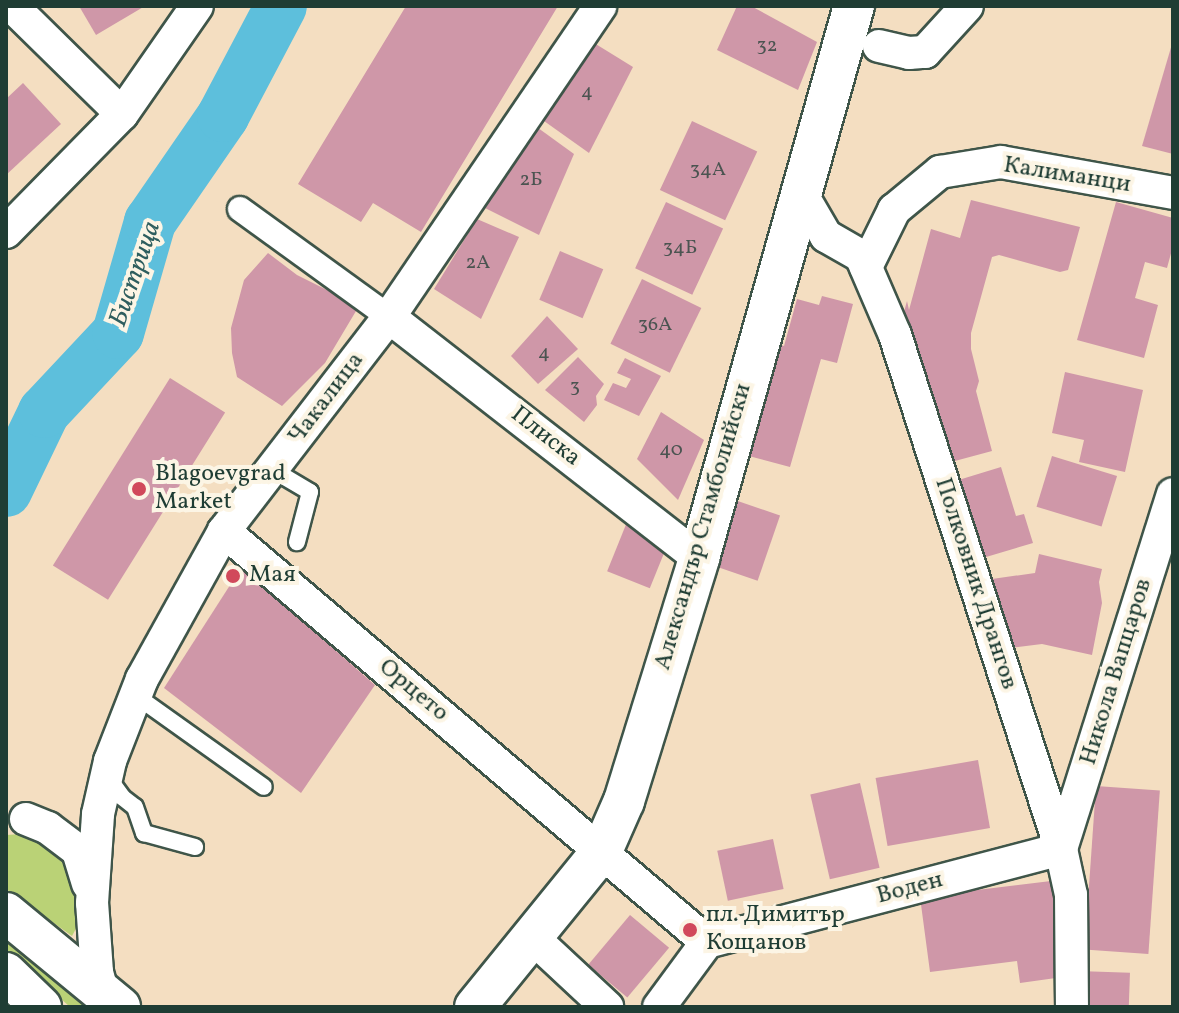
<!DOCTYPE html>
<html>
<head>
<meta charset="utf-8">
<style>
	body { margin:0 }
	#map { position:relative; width:1179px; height:1013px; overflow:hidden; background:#f4dec1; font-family:Vollkorn,serif }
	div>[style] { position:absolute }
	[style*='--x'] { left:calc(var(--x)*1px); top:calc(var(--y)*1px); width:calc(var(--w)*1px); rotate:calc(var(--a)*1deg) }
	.green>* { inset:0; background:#bad276 }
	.river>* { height:52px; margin:-26px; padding:0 26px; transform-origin:26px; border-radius:26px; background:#5dbfdc }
	.building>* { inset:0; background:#cf97a8; transform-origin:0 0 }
	.roads { filter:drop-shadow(2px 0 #3f5549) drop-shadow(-2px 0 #3f5549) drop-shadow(0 2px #3f5549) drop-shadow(0 -2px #3f5549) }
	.service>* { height:16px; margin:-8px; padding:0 8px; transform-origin:8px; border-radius:8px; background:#fff }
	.pedestrian>* { height:24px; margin:-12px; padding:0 12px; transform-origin:12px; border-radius:12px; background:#fff }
	.minor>* { height:32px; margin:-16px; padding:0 16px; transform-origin:16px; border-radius:16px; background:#fff }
	.tertiary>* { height:40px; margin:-20px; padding:0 20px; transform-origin:20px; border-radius:20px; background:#fff }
	.dots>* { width:22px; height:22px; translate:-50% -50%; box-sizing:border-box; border:4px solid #fcf5e5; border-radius:50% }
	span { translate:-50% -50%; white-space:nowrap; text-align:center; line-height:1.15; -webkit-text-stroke:8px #fcf5e5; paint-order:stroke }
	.number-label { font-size:20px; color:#4b5451 }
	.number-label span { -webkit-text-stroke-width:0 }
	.street-label { font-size:24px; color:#1f3d34 }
	.poi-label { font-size:24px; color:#1f3d34 }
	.left { translate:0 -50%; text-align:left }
	.water-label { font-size:26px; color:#2e5e5e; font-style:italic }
	.frame { position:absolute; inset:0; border:8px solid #1f3d34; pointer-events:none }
</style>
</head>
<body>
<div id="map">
	<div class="green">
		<div style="clip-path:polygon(22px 834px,52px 843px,76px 869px,79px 923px,72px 936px,6px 889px,6px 835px)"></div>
		<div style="clip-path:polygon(6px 930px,97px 1007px,70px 1007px,6px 949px)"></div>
	</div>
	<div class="river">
		<div style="--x:6;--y:491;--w:88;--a:-64.3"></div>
		<div style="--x:44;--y:412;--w:108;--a:-46.9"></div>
		<div style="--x:118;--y:333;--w:116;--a:-73.9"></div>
		<div style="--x:150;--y:222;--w:129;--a:-55.4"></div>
		<div style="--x:223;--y:116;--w:124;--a:-62.2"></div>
	</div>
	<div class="building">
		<div style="clip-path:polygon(79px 6px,145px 6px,96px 35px)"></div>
		<div style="clip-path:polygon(406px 6px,558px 6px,421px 232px,373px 203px,361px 222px,298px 184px)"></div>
		<div style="clip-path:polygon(737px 6px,751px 6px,817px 42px,798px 90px,717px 50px)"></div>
		<div style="clip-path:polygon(586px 38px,633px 67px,589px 153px,537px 116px)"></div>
		<div style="clip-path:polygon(1172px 44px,1173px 44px,1173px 154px,1142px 146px)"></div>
		<div style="clip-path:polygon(23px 83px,61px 124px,6px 175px,6px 99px)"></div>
		<div style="left:692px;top:121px;width:72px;height:76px;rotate:25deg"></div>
		<div style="clip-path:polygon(534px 125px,574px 154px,539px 235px,483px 207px)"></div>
		<div style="clip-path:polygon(971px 200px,1080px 227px,1068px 270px,1060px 272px,999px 255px,992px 257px,971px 333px,971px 349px,979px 381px,976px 391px,992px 451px,940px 465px,901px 323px,907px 301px,909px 310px,931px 229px,960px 238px)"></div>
		<div style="left:666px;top:202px;width:63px;height:73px;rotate:25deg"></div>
		<div style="clip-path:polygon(1116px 202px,1173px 218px,1173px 246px,1167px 268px,1145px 262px,1135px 298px,1158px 305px,1144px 358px,1077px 340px)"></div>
		<div style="clip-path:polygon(477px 219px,519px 237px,481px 319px,434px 289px)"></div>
		<div style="left:560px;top:251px;width:47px;height:53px;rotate:23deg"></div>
		<div style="clip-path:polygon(268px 253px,297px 275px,359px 306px,325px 363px,282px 406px,237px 377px,232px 353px,231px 328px,244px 280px)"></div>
		<div style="left:642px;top:279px;width:66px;height:72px;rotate:26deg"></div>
		<div style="clip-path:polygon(822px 296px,853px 304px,837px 363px,821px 359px,790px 467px,745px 455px,775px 343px,784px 346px,797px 299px,819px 305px)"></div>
		<div style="clip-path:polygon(547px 316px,578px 349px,538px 384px,511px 356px)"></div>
		<div style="clip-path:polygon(578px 357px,604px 384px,596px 396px,597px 405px,584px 422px,545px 390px)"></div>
		<div style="clip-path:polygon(625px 358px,661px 376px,639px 416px,604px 400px,613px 383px,626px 388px,631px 379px,617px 373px)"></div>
		<div style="clip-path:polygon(1065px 372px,1143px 390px,1125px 472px,1079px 462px,1084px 440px,1052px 433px)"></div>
		<div style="left:170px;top:378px;width:65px;height:221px;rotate:32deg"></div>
		<div style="clip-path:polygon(661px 412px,704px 440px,678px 500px,637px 459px)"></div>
		<div style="left:1052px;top:456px;width:68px;height:53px;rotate:17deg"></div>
		<div style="clip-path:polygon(1001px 467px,1016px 516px,1024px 514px,1033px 543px,976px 560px,952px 482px)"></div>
		<div style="left:729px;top:498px;width:54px;height:69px;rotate:19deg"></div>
		<div style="left:627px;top:522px;width:46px;height:53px;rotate:22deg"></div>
		<div style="clip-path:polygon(1039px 554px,1102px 569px,1099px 582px,1102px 603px,1092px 655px,1042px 644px,1002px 649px,992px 579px,1035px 573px)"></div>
		<div style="clip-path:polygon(241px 568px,375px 685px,301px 793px,164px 688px)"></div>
		<div style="left:978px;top:760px;width:69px;height:104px;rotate:80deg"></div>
		<div style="left:860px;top:783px;width:87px;height:51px;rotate:77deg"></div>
		<div style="left:1096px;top:786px;width:64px;height:164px;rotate:4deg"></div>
		<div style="left:773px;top:839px;width:51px;height:57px;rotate:78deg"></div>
		<div style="clip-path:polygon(1051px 881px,1063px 977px,1020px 983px,1017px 961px,930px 972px,920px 897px)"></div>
		<div style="left:630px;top:915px;width:51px;height:65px;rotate:40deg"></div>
		<div style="left:1078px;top:971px;width:52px;height:36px;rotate:2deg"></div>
	</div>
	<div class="roads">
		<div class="service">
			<div style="--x:273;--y:470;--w:43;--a:30.7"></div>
			<div style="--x:310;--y:492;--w:52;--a:104.6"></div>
			<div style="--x:135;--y:695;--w:158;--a:35.5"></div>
			<div style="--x:107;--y:776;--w:26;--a:54"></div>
			<div style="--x:122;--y:797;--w:16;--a:38"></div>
			<div style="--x:135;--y:807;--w:28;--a:71"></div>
			<div style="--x:144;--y:833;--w:53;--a:15.4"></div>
		</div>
		<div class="pedestrian">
			<div style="--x:240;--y:209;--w:184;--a:35.9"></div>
		</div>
		<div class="minor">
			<div style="--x:12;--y:6;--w:154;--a:44.5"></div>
			<div style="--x:879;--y:46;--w:31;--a:13"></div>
			<div style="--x:909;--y:53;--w:16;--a:-4"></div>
			<div style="--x:925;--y:52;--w:62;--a:-47.6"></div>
			<div style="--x:801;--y:193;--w:50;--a:59.8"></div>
			<div style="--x:826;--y:236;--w:40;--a:29.7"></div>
			<div style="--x:861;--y:256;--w:86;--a:66.7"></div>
			<div style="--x:895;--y:335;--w:540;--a:72.1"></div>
			<div style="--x:1061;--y:849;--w:47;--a:77.7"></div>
			<div style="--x:1071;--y:895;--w:112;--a:89.5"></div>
			<div style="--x:6;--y:232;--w:165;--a:-45.5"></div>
			<div style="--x:122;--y:114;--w:131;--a:-55.2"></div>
			<div style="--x:866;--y:267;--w:64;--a:-63.8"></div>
			<div style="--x:894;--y:210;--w:60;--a:-39.6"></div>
			<div style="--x:940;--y:172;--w:62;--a:-9.3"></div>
			<div style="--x:1001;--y:162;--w:175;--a:10.2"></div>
			<div style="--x:389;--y:317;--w:393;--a:37.9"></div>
			<div style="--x:224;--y:531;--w:634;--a:40.4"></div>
			<div style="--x:26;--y:819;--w:24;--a:22"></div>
			<div style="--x:48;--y:828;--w:38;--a:37"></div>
			<div style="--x:78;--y:851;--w:34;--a:73"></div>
			<div style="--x:532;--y:937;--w:103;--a:43"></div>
			<div style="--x:707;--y:942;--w:366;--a:-14.7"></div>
			<div style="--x:1061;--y:849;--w:372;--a:-72.5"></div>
			<div style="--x:102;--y:991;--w:20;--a:-105"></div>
			<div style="--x:97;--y:972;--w:69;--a:-94.1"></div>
			<div style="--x:92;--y:903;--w:89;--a:-86.1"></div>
			<div style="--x:98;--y:814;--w:54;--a:-77.2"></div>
			<div style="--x:110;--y:761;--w:88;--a:-68.7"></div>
			<div style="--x:142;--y:679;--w:169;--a:-61"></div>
			<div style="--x:224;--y:531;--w:270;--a:-52.4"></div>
			<div style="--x:389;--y:317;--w:376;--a:-55.8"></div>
			<div style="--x:659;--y:1007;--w:81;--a:-53.6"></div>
		</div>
		<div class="tertiary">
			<div style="--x:6;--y:913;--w:148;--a:39.5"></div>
			<div style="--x:6;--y:973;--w:49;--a:44.2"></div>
			<div style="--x:475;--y:1007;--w:201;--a:-50.9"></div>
			<div style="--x:602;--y:851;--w:55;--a:-66.3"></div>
			<div style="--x:624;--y:801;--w:254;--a:-72.8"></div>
			<div style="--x:699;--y:558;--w:573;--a:-74.32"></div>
		</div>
	</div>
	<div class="dots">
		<div style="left:139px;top:489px;background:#d1495b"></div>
		<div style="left:233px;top:576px;background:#d1495b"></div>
		<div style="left:690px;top:930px;background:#d1495b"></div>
	</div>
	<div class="number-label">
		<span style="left:767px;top:46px">32</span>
		<span style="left:587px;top:92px">4</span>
		<span style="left:708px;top:170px">34А</span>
		<span style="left:531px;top:180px">2Б</span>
		<span style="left:680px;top:248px">34Б</span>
		<span style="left:478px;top:263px">2А</span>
		<span style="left:655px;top:325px">36А</span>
		<span style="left:544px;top:353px">4</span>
		<span style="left:575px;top:387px">3</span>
		<span style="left:671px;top:450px">40</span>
	</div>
	<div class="street-label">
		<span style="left:1067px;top:176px;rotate:9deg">Калиманци</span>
		<span style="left:327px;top:399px;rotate:-53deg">Чакалица</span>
		<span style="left:545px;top:437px;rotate:38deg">Плиска</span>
		<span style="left:704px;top:527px;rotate:-74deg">Александър Стамболийски</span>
		<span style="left:975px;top:584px;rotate:72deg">Полковник Дрангов</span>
		<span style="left:1117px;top:672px;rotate:-73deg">Никола Вапцаров</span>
		<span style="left:413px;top:691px;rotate:40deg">Орцето</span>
		<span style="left:910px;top:889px;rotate:-15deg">Воден</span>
	</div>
	<div class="poi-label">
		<span class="left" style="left:155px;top:489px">Blagoevgrad<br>Market</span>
		<span class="left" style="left:249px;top:576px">Мая</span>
		<span class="left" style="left:706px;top:930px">пл. Димитър<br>Кощанов</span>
	</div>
	<div class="water-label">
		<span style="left:136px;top:274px;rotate:-71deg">Бистрица</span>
	</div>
	<div class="frame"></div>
</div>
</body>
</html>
